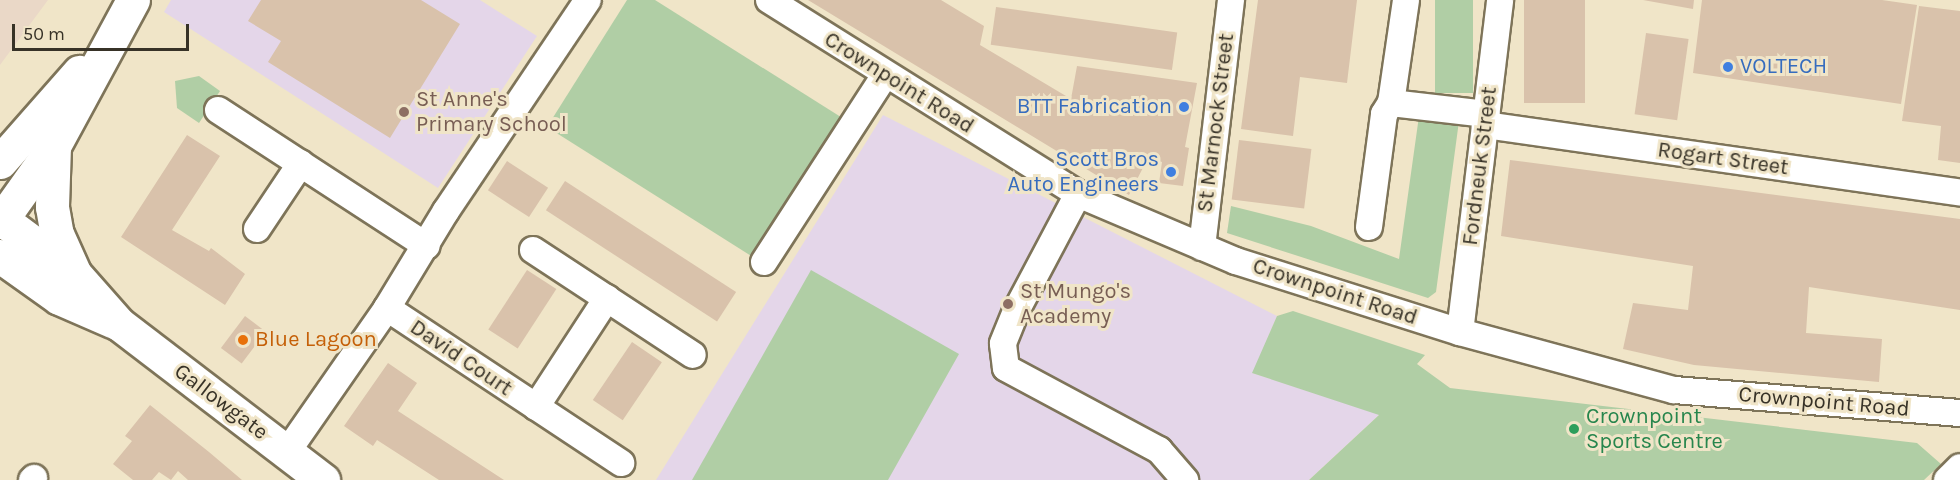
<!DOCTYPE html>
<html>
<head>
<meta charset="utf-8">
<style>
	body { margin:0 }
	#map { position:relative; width:1960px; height:480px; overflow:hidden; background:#f0e5c8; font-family:Karla,sans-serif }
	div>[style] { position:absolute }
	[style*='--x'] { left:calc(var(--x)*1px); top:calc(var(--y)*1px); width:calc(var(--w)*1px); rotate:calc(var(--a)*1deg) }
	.commercial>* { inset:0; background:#ead8c7 }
	.education>* { inset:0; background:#e4d6e9 }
	.green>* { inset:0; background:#b0cea5; transform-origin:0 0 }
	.building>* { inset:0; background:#d9c2ab; transform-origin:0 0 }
	.roads { filter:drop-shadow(2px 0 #7e7459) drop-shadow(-2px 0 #7e7459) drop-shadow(0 2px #7e7459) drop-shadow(0 -2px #7e7459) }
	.minor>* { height:26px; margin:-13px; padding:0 13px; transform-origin:13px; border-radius:13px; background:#fff }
	.major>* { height:33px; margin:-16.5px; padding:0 16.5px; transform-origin:16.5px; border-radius:16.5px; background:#fff }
	.dots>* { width:16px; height:16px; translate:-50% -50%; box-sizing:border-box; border:3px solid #f0e5c8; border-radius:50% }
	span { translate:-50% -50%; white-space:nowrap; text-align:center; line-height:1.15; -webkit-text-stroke:6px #f0e5c8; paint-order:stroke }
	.shop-label { font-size:22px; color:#366cbe }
	.left { translate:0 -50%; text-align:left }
	.right { translate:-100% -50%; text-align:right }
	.street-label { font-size:22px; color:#373227 }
	.education-label { font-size:22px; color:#785e54 }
	.food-label { font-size:22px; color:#c56008 }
	.leisure-label { font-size:22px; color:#27864d }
	.scale { position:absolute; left:12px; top:24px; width:177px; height:27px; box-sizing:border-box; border:3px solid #373227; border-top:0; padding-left:8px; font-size:18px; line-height:21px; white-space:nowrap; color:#373227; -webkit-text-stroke:4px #f0e5c8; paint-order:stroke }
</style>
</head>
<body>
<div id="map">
	<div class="commercial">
		<div style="clip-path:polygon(0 0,48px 0,0 65px)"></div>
	</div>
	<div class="education">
		<div style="clip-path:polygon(171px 0,480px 0,537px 36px,438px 188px,164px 12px)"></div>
		<div style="clip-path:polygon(883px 115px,1277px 316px,1253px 373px,1380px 414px,1309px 480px,656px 480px)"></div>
	</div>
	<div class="green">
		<div style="clip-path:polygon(627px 0,655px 0,844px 119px,756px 259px,547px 127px)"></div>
		<div style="left:1435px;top:0;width:38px;height:93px"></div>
		<div style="clip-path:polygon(199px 76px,220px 91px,199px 123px,177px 108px,175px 81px)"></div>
		<div style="clip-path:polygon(1419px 116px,1459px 121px,1436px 292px,1428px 298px,1227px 233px,1231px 206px,1311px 226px,1399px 259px)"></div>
		<div style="clip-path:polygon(811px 270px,959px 354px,888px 480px,692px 480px)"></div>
		<div style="clip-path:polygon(1293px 311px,1425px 355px,1417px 364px,1450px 388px,1917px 443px,1941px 464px,1924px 480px,1309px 480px,1379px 415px,1252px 373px,1277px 316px)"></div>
	</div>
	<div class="building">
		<div style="clip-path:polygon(261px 0,421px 0,460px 24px,390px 138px,268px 62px,281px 41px,248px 21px)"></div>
		<div style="clip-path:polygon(808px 0,941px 0,984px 26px,980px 45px,1071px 99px,1077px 66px,1197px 83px,1185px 147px,1189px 148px,1183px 186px,1159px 183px,1162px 162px,1148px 158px,1129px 195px)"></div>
		<div style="clip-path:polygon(1258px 0,1357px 0,1347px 83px,1300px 77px,1293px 136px,1241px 129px)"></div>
		<div style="left:1524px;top:0;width:61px;height:103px"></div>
		<div style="clip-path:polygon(1643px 0,1694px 0,1693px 9px)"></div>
		<div style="clip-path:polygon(1702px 0,1882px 0,1917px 5px,1901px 104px,1693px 73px)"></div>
		<div style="clip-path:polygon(1919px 6px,1960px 11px,1960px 163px,1938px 160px,1941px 126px,1902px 121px)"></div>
		<div style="left:996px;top:7px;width:183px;height:38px;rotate:8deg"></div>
		<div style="left:1646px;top:33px;width:43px;height:82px;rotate:8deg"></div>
		<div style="clip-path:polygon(187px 135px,220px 156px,172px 230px,209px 251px,211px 248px,245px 274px,225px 305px,121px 237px)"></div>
		<div style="left:1239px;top:140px;width:73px;height:60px;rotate:7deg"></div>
		<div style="clip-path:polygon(1510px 160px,1960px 219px,1960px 310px,1809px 287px,1806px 333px,1882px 339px,1879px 382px,1694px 365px,1623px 349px,1633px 303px,1688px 310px,1693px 266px,1501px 236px)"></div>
		<div style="left:507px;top:161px;width:49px;height:35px;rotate:33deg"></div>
		<div style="left:565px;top:181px;width:204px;height:35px;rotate:33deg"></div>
		<div style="left:527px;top:270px;width:35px;height:71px;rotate:33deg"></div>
		<div style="left:245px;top:316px;width:26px;height:40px;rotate:37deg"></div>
		<div style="left:632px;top:342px;width:36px;height:70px;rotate:34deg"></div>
		<div style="clip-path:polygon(388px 363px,417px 383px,398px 411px,504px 480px,439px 480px,377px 440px,373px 446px,344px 426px)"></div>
		<div style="clip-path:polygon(150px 405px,209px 452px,242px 480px,188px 480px,178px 471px,171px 480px,159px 472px,152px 480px,133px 480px,113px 464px,132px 441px,125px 436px)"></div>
	</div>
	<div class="roads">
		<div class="minor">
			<div style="--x:769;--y:0;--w:365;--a:32.1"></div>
			<div style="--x:1078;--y:194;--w:172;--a:23"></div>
			<div style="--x:1236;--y:261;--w:235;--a:17.6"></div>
			<div style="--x:1460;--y:332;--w:222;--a:15.2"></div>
			<div style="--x:1674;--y:390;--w:287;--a:4.6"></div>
			<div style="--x:1391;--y:103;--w:104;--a:-81.7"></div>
			<div style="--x:218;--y:110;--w:249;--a:33.1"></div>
			<div style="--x:1485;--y:125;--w:480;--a:8.1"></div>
			<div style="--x:1078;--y:194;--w:132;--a:117.9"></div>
			<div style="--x:1016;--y:311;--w:35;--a:112"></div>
			<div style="--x:1003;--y:344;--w:24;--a:83"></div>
			<div style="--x:1006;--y:368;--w:174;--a:28.2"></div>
			<div style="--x:1159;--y:450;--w:40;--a:49"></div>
			<div style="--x:1369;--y:227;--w:114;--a:-82.4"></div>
			<div style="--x:1384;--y:114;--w:13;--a:-58"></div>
			<div style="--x:1391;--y:103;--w:96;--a:6.6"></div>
			<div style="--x:257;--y:229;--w:79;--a:-56.3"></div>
			<div style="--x:1202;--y:247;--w:249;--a:-83.3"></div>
			<div style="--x:533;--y:250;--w:191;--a:33.3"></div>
			<div style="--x:764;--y:262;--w:223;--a:-57.1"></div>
			<div style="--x:387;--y:308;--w:281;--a:33.5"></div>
			<div style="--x:1460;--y:332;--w:334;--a:-83.1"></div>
			<div style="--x:536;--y:407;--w:130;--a:-56.9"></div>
			<div style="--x:287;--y:452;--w:175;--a:-55.2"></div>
			<div style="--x:387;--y:308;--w:114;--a:-58.7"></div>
			<div style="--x:446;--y:211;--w:254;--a:-56.1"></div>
			<div style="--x:32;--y:480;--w:3;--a:-45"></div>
			<div style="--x:1947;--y:480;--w:18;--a:-45"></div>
		</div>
		<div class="major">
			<div style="--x:54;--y:146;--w:61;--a:91.9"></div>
			<div style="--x:52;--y:207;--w:27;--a:80"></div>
			<div style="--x:57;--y:234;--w:42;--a:65.9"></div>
			<div style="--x:0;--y:162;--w:120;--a:-48.7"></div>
			<div style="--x:0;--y:218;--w:92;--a:36.6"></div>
			<div style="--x:74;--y:273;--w:68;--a:48.6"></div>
			<div style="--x:119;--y:324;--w:257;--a:37.4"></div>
			<div style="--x:0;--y:222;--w:93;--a:-54.6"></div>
			<div style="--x:54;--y:146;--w:166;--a:-61.6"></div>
			<div style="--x:0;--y:256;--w:72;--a:35.4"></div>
			<div style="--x:59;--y:298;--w:58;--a:23.5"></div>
		</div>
	</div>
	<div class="dots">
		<div style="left:1728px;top:67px;background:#3f7fe0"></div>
		<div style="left:1184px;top:107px;background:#3f7fe0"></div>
		<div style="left:404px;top:112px;background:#8d6e63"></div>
		<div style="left:1171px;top:172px;background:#3f7fe0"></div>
		<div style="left:1008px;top:304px;background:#8d6e63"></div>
		<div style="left:243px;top:340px;background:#e8710a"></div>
		<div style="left:1574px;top:429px;background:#2e9e5b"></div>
	</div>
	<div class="shop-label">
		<span class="left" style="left:1740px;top:67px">VOLTECH</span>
		<span class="right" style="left:1172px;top:107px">BTT Fabrication</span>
		<span class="right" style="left:1159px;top:172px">Scott Bros<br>Auto Engineers</span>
	</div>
	<div class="street-label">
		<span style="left:899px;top:83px;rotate:32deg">Crownpoint Road</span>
		<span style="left:1216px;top:123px;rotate:-83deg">St Marnock Street</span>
		<span style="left:1723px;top:159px;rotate:8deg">Rogart Street</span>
		<span style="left:1480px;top:166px;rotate:-83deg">Fordneuk Street</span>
		<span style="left:1335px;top:292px;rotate:18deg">Crownpoint Road</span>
		<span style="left:461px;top:358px;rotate:34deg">David Court</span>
		<span style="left:221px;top:402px;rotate:37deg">Gallowgate</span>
		<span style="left:1824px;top:402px;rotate:5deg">Crownpoint Road</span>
	</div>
	<div class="education-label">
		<span class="left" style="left:416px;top:112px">St Anne's<br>Primary School</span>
		<span class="left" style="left:1020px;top:304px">St Mungo's<br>Academy</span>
	</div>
	<div class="food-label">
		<span class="left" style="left:255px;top:340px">Blue Lagoon</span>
	</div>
	<div class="leisure-label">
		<span class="left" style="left:1586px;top:429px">Crownpoint<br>Sports Centre</span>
	</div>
	<div class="scale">50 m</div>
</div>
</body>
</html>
